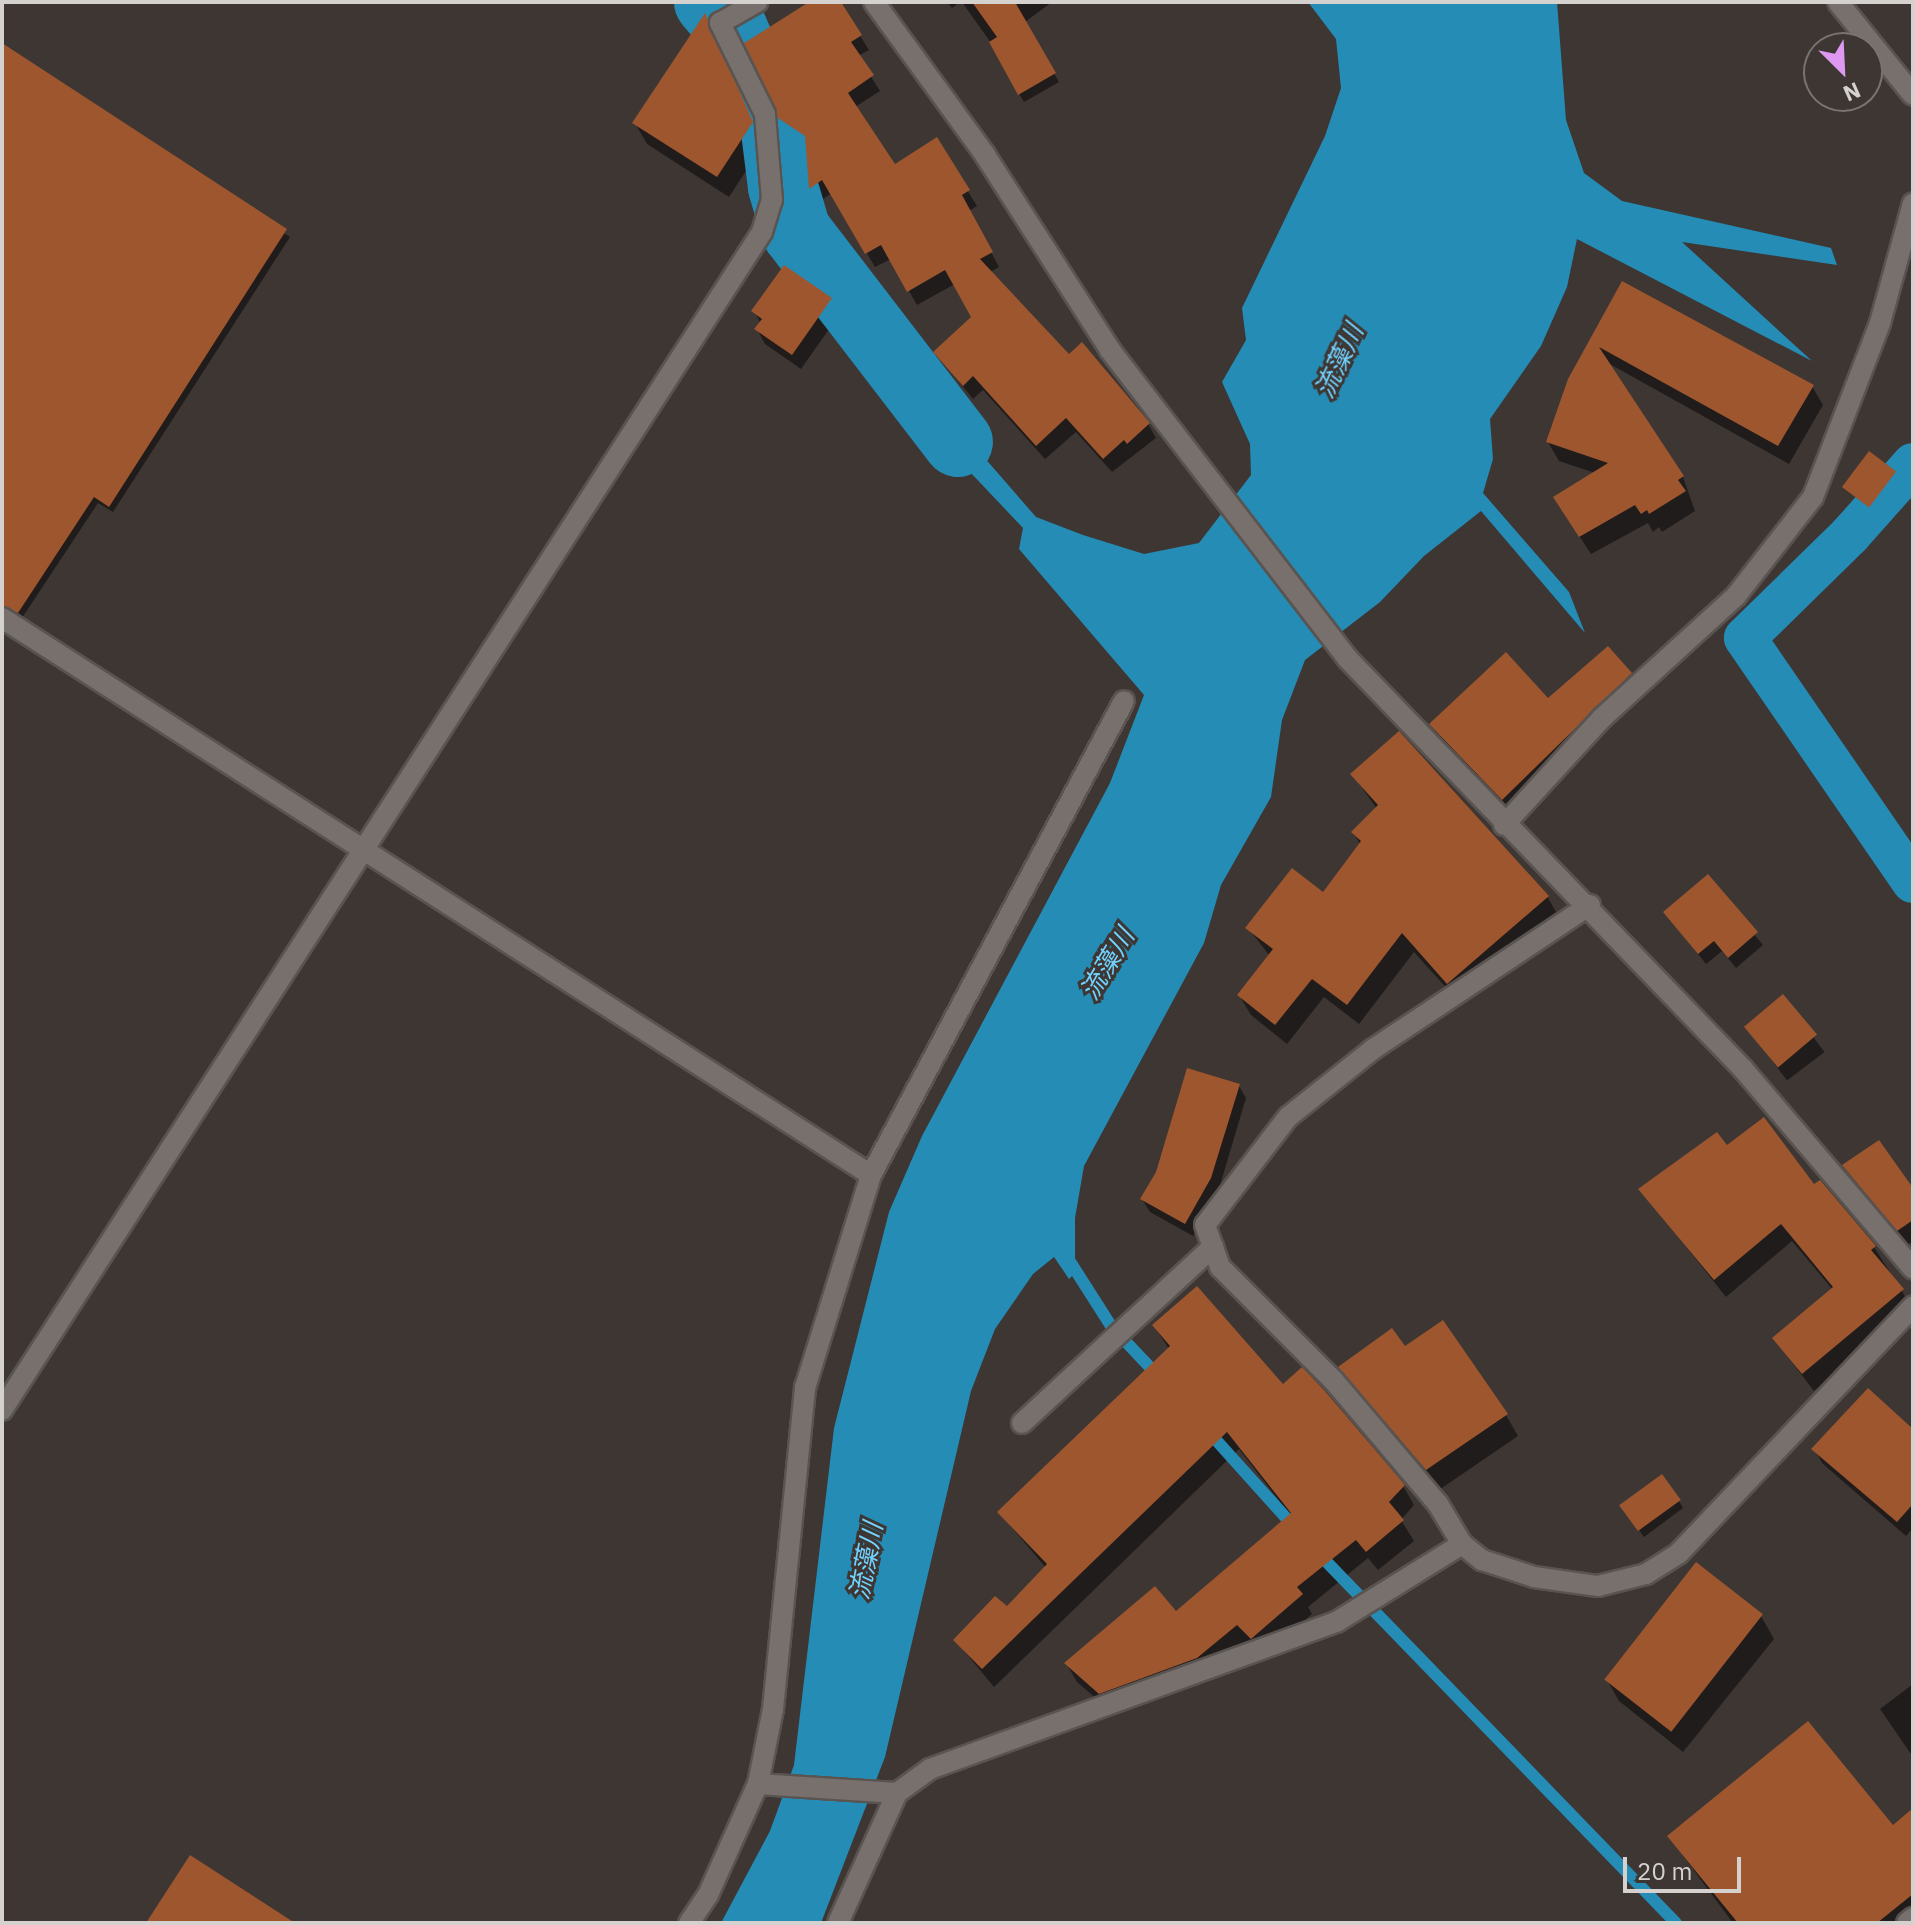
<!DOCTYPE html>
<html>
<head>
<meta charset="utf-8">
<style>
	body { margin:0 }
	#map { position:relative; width:1915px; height:1925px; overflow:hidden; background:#3d3633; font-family:"IBM Plex Sans","Noto Sans JP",sans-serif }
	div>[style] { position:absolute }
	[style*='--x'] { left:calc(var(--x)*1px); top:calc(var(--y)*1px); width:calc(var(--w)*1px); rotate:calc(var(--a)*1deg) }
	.water>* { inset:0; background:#258cb6 }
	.shadow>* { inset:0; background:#0007; transform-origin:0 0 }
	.stream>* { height:12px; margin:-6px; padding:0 6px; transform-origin:6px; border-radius:6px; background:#258cb6 }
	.canal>* { height:42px; margin:-21px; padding:0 21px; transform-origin:21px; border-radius:21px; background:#258cb6 }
	.river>* { height:70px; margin:-35px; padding:0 35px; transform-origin:35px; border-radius:35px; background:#258cb6 }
	.building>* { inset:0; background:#9e562e; transform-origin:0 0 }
	.roads { filter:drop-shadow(2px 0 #595451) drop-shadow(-2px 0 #595451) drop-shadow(0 2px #595451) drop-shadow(0 -2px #595451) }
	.minor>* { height:20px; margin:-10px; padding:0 10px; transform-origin:10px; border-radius:10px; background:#77706c }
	span { translate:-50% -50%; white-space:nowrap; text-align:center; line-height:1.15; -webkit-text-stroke:6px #3d3633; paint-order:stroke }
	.water-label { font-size:26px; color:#71d2ff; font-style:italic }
	.frame { position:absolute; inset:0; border:4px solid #d5d1cf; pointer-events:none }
	.north { position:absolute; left:1803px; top:32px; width:80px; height:80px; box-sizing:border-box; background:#3d3633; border:2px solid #7a7471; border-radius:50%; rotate:156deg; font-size:22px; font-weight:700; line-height:32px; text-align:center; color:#d5d1cf }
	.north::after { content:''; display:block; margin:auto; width:28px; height:36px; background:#de98f2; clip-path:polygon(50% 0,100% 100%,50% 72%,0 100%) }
	.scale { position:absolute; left:1623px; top:1857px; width:118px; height:36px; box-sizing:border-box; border:4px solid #d5d1cf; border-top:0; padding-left:10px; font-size:24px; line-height:28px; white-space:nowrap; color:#d5d1cf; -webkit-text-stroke:6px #3d3633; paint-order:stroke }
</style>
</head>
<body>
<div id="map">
	<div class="water">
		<div style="clip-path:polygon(1308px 2px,1557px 2px,1566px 120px,1584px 173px,1622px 201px,1831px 248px,1837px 265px,1682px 242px,1812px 361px,1577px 239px,1567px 287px,1541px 346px,1490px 419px,1493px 459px,1483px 493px,1569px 592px,1585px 633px,1481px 511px,1424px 556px,1380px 602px,1305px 660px,1282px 720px,1271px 797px,1221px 885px,1204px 943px,1084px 1166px,1075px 1218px,1075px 1273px,1069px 1279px,1054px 1257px,1033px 1274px,995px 1329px,971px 1391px,885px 1757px,821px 1923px,721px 1923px,770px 1831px,794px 1765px,834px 1428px,889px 1212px,922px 1136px,1110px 783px,1144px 695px,1019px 549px,1023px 528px,952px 453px,963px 433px,1036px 517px,1083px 535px,1144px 554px,1199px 543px,1251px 475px,1250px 444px,1222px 382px,1246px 340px,1242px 308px,1325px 136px,1341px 88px,1336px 39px)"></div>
	</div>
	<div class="shadow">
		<div style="clip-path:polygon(813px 2px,839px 2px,869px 50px,858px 56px,880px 91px,855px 107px,894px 167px,936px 140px,977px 206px,969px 211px,999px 267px,990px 272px,1069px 357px,1148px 424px,1156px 438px,1112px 472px,1076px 432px,1045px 459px,983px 390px,973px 399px,935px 352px,973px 318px,955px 284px,917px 305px,891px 259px,875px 267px,832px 193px,819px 202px,811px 188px,808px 145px,789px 133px,780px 117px)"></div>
		<div style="clip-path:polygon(947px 2px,960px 2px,952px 8px)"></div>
		<div style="clip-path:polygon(962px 2px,1052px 2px,1025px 22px,1059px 82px,1024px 102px,1004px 69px,1008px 67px)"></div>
		<div style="clip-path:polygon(2px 46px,290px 237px,113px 512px,98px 503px,22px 618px,8px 611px,2px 614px)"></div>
		<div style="clip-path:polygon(733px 80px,763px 145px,729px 197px,647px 144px,635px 123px)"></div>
		<div style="clip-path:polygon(1623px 284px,1812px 386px,1823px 405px,1789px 464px,1608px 363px,1683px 477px,1695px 511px,1662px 532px,1659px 527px,1653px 532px,1648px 523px,1591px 554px,1567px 517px,1595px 473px,1559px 461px,1548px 442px)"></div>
		<div style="clip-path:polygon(830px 300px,839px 315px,801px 369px,765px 344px,757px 329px,761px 324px,754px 311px)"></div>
		<div style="clip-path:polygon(1895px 472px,1899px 479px,1874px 513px,1845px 488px)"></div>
		<div style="clip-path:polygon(1631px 674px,1643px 695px,1515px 820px,1443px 745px,1431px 725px,1548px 701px)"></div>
		<div style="clip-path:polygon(1399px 734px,1548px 898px,1559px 917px,1460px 1003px,1414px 952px,1359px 1024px,1324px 997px,1287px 1044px,1251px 1015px,1239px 995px,1270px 956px,1248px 928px,1324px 894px,1360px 844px,1353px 832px,1377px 809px,1353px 775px)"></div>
		<div style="clip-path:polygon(1707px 877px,1763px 945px,1736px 968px,1722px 951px,1706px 964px,1666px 913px)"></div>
		<div style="left:1783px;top:997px;width:69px;height:47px;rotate:53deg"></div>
		<div style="clip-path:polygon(1239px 1086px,1246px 1098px,1218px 1192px,1193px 1236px,1150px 1212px,1142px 1199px)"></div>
		<div style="clip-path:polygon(1726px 1148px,1813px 1187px,1874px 1247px,1913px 1309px,1814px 1391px,1774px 1339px,1833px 1290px,1792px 1241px,1726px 1297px,1641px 1190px)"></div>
		<div style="clip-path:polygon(1844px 1166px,1913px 1191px,1913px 1241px,1907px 1245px)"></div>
		<div style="clip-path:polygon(1154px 1326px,1282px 1387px,1403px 1486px,1414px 1505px,1401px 1520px,1414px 1541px,1378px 1570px,1368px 1558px,1308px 1607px,1312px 1614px,1263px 1657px,1112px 1712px,1077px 1682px,1066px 1663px,1176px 1614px,1291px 1516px,1239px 1449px,994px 1687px,955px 1640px,1007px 1609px,1046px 1568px,1000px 1513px,1169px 1349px)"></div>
		<div style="clip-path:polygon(1404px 1349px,1506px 1415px,1518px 1436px,1439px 1490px,1341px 1367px)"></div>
		<div style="clip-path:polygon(1913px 1432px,1913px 1528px,1906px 1536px,1823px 1464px,1814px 1449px)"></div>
		<div style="clip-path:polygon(1679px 1501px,1683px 1508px,1644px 1537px,1626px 1512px)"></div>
		<div style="clip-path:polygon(1761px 1616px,1774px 1639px,1683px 1752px,1619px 1701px,1606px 1678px)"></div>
		<div style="clip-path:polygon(1913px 1684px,1913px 1757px,1880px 1709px)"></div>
		<div style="clip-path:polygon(1913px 1811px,1913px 1923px,1733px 1923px,1669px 1837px,1893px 1827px)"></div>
	</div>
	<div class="stream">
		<div style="--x:1069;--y:1260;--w:78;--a:57.5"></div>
		<div style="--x:1111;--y:1326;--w:71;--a:46.7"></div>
		<div style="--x:1207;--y:1430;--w:133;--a:48"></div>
		<div style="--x:1317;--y:1552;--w:516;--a:45.94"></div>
	</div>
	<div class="canal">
		<div style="--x:1913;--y:464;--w:95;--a:131.6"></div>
		<div style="--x:1850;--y:535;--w:147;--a:135.6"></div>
		<div style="--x:1745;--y:638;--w:296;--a:55.5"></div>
	</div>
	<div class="river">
		<div style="--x:709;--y:2;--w:37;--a:49"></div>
		<div style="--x:733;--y:30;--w:102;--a:65.7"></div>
		<div style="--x:775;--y:123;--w:64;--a:82.9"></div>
		<div style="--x:783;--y:187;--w:46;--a:73.5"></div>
		<div style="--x:796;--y:231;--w:266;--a:52.5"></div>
	</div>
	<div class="building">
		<div style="clip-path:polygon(809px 2px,841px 2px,862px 35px,851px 42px,874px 75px,848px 93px,895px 164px,937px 137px,970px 190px,962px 195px,993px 252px,980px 259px,1069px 354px,1082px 342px,1150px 423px,1127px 444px,1124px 440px,1103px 459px,1066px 418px,1036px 446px,973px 376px,963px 386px,933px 352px,971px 317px,945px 270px,907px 292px,881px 245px,865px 254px,822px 180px,809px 189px,805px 136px,778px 118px,744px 43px)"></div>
		<div style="clip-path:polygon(972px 2px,1015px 2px,1056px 73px,1018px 95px,989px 42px,997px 37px)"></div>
		<div style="clip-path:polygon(705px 13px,753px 122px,717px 177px,632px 123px)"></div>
		<div style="clip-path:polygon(2px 43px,287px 229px,109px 507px,94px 497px,18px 613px,2px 605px)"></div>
		<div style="clip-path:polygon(784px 265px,832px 298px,792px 355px,754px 329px,762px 319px,751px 311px)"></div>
		<div style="clip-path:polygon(1622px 281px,1814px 385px,1778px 446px,1599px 347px,1684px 476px,1678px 480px,1686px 491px,1649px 514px,1647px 510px,1641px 514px,1635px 505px,1579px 537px,1553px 497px,1608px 463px,1546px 442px,1568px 379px)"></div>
		<div style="left:1869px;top:451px;width:34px;height:45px;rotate:37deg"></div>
		<div style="clip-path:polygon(1608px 646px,1632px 673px,1502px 800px,1429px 724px,1506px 652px,1548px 698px)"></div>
		<div style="clip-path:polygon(1399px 731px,1549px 896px,1447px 984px,1402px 933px,1347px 1005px,1312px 979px,1275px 1025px,1237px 995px,1273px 949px,1245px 928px,1292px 868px,1323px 892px,1361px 841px,1351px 832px,1378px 805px,1350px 774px)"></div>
		<div style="clip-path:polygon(1708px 874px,1758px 932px,1728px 958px,1714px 941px,1698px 954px,1663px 912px)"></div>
		<div style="left:1783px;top:994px;width:53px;height:51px;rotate:50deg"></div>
		<div style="clip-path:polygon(1187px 1068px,1240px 1084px,1211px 1178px,1185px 1224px,1140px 1199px,1156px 1172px)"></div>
		<div style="clip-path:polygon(1764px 1117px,1814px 1184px,1820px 1180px,1876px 1246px,1871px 1250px,1904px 1289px,1802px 1374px,1772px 1338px,1833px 1287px,1781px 1224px,1714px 1280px,1638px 1189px,1717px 1132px,1727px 1145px)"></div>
		<div style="clip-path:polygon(1879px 1140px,1913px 1188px,1913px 1220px,1897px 1231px,1842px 1165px)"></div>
		<div style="clip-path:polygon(1197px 1286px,1283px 1384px,1302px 1367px,1324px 1390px,1405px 1485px,1389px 1502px,1404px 1520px,1366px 1552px,1356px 1540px,1297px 1587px,1303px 1594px,1251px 1639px,1237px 1625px,1197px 1658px,1099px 1694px,1064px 1663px,1155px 1586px,1176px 1611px,1291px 1513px,1227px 1432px,982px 1669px,953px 1640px,995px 1596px,1007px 1606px,1047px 1564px,997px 1512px,1170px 1346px,1152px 1325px)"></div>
		<div style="clip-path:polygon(1443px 1320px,1508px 1414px,1426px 1470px,1338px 1367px,1392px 1328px,1405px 1346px)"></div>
		<div style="clip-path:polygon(1868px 1388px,1913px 1429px,1913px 1504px,1897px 1522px,1811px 1449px)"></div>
		<div style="left:1662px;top:1474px;width:32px;height:53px;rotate:54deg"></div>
		<div style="left:1696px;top:1562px;width:85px;height:149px;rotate:38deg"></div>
		<div style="clip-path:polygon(1808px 1721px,1893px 1825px,1913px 1808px,1913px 1894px,1877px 1923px,1738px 1923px,1667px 1836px)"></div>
		<div style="clip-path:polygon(190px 1855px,295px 1923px,146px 1923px)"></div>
	</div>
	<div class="roads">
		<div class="minor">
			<div style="--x:874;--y:2;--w:189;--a:54"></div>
			<div style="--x:985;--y:155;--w:232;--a:57.3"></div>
			<div style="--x:1110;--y:350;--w:389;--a:52.4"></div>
			<div style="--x:1347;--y:658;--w:571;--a:46.06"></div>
			<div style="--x:1743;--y:1069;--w:262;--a:49.6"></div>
			<div style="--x:1838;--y:2;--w:119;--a:51.1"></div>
			<div style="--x:2;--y:618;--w:1032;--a:32.66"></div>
			<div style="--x:1504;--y:825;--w:145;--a:-47.5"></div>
			<div style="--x:1602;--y:718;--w:181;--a:-42.3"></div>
			<div style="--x:1736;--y:596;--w:125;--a:-52.1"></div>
			<div style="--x:1813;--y:497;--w:186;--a:-68.9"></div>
			<div style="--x:1880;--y:323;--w:124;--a:-74.6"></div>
			<div style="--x:1590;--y:905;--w:262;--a:146.4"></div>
			<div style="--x:1372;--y:1050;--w:107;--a:141.4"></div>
			<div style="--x:1288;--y:1117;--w:136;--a:127.5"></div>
			<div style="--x:1205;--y:1225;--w:45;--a:70.3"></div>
			<div style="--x:1220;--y:1267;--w:161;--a:45"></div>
			<div style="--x:1334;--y:1381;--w:161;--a:49.8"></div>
			<div style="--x:1438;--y:1504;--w:47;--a:59"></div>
			<div style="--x:1462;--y:1544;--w:26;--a:39"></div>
			<div style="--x:1482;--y:1560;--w:55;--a:18.1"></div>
			<div style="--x:1534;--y:1577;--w:65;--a:8"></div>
			<div style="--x:1598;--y:1586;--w:49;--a:-14"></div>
			<div style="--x:1646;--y:1574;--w:39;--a:-32"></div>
			<div style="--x:1679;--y:1553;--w:340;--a:-46.5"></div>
			<div style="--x:2;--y:1410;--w:1402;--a:-57.17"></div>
			<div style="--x:762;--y:232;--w:34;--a:-73"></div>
			<div style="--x:772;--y:200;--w:86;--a:-94.7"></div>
			<div style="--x:765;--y:114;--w:102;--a:-116.3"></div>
			<div style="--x:720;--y:23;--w:43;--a:-29.6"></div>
			<div style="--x:1022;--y:1423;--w:260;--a:-42.7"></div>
			<div style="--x:758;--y:1784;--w:139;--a:3.7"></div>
			<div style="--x:689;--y:1923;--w:34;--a:-56"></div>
			<div style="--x:708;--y:1895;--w:122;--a:-65.8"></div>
			<div style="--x:758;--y:1784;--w:76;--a:-78.7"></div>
			<div style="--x:773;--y:1709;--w:323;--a:-84.3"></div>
			<div style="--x:805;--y:1388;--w:223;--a:-72.8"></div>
			<div style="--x:871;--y:1175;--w:537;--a:-61.91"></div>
			<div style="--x:838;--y:1923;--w:143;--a:-65.6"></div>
			<div style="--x:897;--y:1793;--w:41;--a:-36"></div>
			<div style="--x:930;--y:1769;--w:434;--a:-19.9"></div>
			<div style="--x:1338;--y:1621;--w:146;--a:-31.8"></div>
			<div style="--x:1907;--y:1923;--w:8;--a:-40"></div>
		</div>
	</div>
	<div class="water-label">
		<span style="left:1339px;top:361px;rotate:-65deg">流藻川</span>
		<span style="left:1107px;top:964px;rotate:-59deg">流藻川</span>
		<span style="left:866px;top:1561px;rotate:-79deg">流藻川</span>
	</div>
	<div class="frame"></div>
	<div class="north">N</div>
	<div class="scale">20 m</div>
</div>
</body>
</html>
